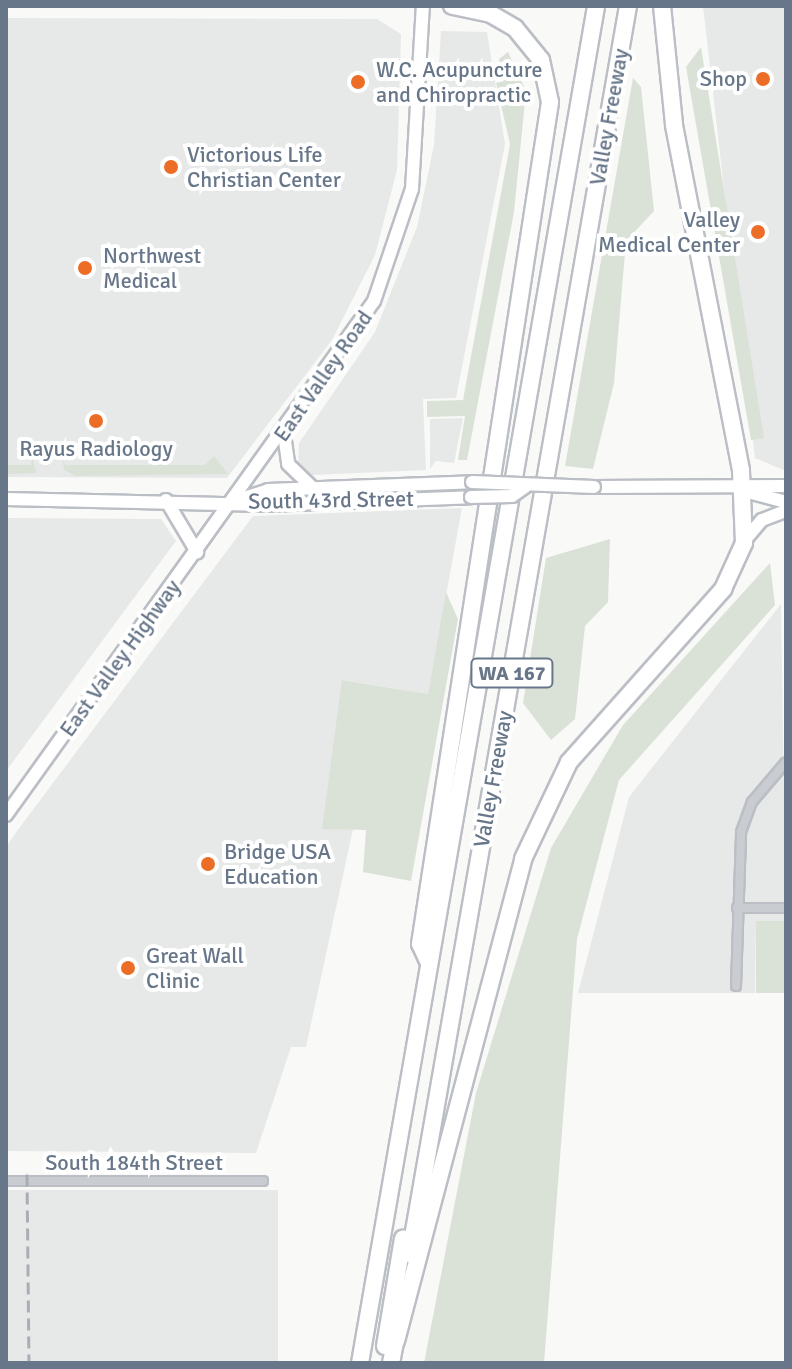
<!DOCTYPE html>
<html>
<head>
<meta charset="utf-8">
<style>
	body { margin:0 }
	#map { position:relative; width:792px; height:1369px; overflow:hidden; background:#f9f9f7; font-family:Signika,sans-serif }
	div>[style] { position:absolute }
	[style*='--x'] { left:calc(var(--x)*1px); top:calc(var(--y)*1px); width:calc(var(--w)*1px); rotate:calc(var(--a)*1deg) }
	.built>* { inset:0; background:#e7e8e8; transform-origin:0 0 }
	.green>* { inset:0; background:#dae2d8; transform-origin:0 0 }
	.roads { filter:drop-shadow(2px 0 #bbbfc5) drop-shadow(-2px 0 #bbbfc5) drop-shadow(0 2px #bbbfc5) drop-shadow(0 -2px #bbbfc5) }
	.minor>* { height:8px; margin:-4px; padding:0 4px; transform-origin:4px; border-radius:4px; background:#c9ccd0 }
	.secondary>* { height:12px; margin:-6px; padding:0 6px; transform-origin:6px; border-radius:6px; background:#fff }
	.motorway>* { height:16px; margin:-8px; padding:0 8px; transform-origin:8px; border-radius:8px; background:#fff }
	.rail>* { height:3px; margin-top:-1.5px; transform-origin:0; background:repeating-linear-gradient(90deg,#a9aeb5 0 12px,transparent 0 18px) }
	.bridges { filter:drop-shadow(2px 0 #bbbfc5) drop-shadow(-2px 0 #bbbfc5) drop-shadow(0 2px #bbbfc5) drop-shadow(0 -2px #bbbfc5) }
	.secondary-bridge>* { height:12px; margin:-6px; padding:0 6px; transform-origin:6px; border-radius:6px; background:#fff }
	.dots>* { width:22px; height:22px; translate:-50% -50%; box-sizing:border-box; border:4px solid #fff; border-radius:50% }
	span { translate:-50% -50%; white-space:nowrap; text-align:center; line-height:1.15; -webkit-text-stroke:8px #fff; paint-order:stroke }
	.shield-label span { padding:2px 6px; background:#fff; border:2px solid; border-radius:6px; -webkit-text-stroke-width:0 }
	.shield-label { font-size:20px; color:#677689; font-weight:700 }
	.poi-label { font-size:22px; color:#677689 }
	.left { translate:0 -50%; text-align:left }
	.right { translate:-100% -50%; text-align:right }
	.street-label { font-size:22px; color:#677689 }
	.frame { position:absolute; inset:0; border:8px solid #677689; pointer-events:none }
</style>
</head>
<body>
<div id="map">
	<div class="built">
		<div style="clip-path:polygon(703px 6px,786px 6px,786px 471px,755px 458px)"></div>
		<div style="clip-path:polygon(6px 18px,377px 19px,401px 34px,397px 170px,375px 255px,332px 340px,227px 478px,6px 477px)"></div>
		<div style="clip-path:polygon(441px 31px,487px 32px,505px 144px,456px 398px,423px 399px,426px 470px,312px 475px,298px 464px,299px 443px,375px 332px,417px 227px,434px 145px)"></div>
		<div style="clip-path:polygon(463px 418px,454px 463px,436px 461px,430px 469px,430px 419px)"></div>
		<div style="clip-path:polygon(462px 508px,428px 694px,343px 680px,323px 829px,353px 829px,306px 1047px,291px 1047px,256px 1153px,6px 1151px,6px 847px,17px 831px,253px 516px)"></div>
		<div style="clip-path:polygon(6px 518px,161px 519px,176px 541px,6px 771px)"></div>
		<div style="clip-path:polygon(781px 604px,786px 921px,756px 921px,755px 993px,578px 993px,629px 797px)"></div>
		<div style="left:6px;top:1190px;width:272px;height:173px"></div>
	</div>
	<div class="green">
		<div style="clip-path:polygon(701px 47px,764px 438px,751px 440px,686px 67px)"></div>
		<div style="clip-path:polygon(508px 52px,526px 91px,514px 212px,467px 460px,458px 460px,465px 416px,427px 417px,427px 401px,463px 400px,510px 144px,496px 83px,504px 81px,499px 59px)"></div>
		<div style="clip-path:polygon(633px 78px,641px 87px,654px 211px,626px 241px,614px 383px,593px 469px,565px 466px)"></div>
		<div style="clip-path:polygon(62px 454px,65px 465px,205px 465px,214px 456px,228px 474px,76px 476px,64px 470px)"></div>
		<div style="clip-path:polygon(32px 455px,36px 473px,6px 474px,6px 465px,31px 465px)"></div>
		<div style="clip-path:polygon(610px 539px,608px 602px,585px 626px,575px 719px,551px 740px,523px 703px,546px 558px)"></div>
		<div style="clip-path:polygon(770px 563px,775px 605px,619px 780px,577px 939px,544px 1363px,424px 1363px,476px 1093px,551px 848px,623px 725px)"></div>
		<div style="clip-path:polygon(446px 592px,458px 619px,411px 881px,363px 872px,366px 830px,322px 829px,342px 680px,428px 694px)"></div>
		<div style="left:756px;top:921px;width:30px;height:72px"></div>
	</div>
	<div class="roads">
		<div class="minor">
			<div style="--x:737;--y:908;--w:49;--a:0"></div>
			<div style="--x:736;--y:986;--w:154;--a:-88.1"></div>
			<div style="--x:741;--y:832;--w:32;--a:-70"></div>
			<div style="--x:752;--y:802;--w:52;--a:-49.6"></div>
			<div style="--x:6;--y:1181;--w:257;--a:0"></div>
		</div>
		<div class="secondary">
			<div style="--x:284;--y:434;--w:30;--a:82"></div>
			<div style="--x:288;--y:464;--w:36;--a:44"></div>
			<div style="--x:594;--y:487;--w:192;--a:-0.3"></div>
			<div style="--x:744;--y:491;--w:43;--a:14.7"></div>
			<div style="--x:6;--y:499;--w:260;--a:1.3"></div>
			<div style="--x:266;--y:505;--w:205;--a:-2.2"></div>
			<div style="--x:241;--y:499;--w:28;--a:-18"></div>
			<div style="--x:268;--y:490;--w:204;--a:-2.2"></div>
			<div style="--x:166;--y:500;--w:61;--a:59.2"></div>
			<div style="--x:745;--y:540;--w:26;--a:-50"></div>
			<div style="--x:762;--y:520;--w:26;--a:-21"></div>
			<div style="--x:6;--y:815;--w:632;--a:-54.4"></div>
			<div style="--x:374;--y:301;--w:118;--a:-71.3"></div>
			<div style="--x:412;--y:189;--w:183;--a:-86.6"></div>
		</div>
		<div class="motorway">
			<div style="--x:429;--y:963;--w:21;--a:-115"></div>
			<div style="--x:420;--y:944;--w:852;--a:-81.22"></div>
			<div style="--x:550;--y:102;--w:43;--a:-102.1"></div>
			<div style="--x:541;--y:60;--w:41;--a:-129.1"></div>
			<div style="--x:515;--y:28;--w:28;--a:-150"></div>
			<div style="--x:491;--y:14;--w:40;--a:-168"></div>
			<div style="--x:410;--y:1254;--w:1267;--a:-80.09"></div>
			<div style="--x:396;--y:1341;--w:498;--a:-75.2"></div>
			<div style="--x:523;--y:859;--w:107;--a:-64.6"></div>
			<div style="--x:569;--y:762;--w:232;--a:-48.3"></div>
			<div style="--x:723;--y:589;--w:51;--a:-65.5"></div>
			<div style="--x:744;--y:543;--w:73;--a:-92.4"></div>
			<div style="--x:741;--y:470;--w:352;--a:-101"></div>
			<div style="--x:674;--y:124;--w:119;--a:-95.8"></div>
			<div style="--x:385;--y:1346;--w:109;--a:-80.5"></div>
			<div style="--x:360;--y:1363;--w:1377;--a:-80.13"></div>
			<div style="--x:391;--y:1363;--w:32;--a:-79"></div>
		</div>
	</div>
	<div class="rail">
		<div style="--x:27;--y:1174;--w:189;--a:89.4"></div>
	</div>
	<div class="bridges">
		<div class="secondary-bridge">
			<div style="--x:472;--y:482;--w:122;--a:2.3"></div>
			<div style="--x:471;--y:497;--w:41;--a:-1.4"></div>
			<div style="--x:512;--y:496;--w:16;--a:-35"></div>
		</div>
	</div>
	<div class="dots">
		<div style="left:763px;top:79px;background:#eb6d26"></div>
		<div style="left:358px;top:82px;background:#eb6d26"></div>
		<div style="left:171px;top:167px;background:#eb6d26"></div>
		<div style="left:758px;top:232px;background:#eb6d26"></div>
		<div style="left:85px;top:268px;background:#eb6d26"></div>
		<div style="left:96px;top:421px;background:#eb6d26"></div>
		<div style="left:208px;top:864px;background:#eb6d26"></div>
		<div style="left:128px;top:968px;background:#eb6d26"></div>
	</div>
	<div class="shield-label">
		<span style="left:512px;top:673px">WA 167</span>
	</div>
	<div class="poi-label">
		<span class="left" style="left:376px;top:82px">W.C. Acupuncture<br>and Chiropractic</span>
		<span class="right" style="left:747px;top:79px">Shop</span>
		<span class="left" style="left:187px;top:167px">Victorious Life<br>Christian Center</span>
		<span class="right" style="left:740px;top:232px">Valley<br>Medical Center</span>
		<span class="left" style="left:103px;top:268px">Northwest<br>Medical</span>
		<span style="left:96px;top:449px">Rayus Radiology</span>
		<span class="left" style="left:224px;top:864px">Bridge USA<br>Education</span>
		<span class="left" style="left:146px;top:968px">Great Wall<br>Clinic</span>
	</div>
	<div class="street-label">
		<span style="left:609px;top:117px;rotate:-80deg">Valley Freeway</span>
		<span style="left:323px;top:376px;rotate:-55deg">East Valley Road</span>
		<span style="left:331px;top:500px;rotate:-1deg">South 43rd Street</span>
		<span style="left:120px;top:658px;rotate:-54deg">East Valley Highway</span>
		<span style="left:493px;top:779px;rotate:-80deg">Valley Freeway</span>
		<span style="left:134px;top:1163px">South 184th Street</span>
	</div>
	<div class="frame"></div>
</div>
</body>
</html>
